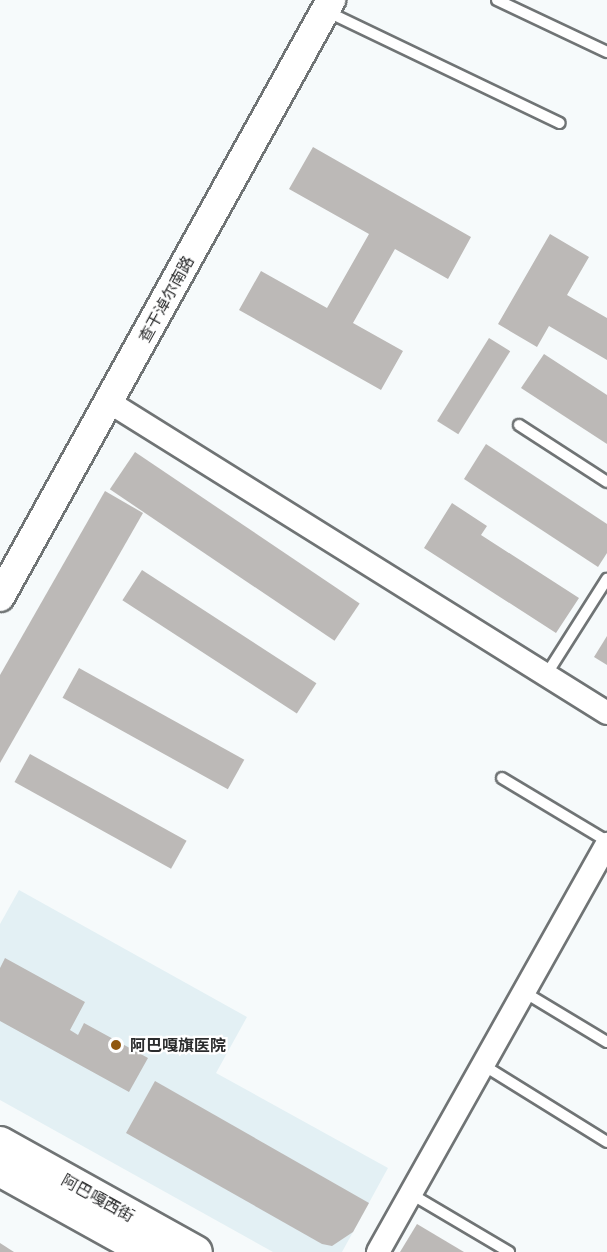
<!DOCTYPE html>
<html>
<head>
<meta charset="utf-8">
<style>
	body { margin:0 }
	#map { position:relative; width:607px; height:1252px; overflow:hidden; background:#f6fafb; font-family:"Libre Baskerville","Noto Sans SC",serif }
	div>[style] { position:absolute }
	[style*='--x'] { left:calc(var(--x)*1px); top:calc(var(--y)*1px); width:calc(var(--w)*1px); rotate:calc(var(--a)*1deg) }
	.built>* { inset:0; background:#e3f0f4 }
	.building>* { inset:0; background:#bcb9b7; transform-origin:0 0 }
	.roads { filter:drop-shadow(2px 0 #707475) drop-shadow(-2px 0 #707475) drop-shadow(0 2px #707475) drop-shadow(0 -2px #707475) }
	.service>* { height:10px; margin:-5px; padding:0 5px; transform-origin:5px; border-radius:5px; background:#fff }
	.minor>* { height:22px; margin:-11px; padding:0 11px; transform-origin:11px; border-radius:11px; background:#fff }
	.tertiary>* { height:28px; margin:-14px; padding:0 14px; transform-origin:14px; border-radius:14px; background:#fff }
	.secondary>* { height:32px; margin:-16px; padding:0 16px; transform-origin:16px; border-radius:16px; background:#fff }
	.dots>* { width:16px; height:16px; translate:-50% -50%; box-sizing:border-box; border:3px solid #fff; border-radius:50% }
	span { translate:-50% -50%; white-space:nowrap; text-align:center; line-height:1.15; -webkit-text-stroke:4.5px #fff; paint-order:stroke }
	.street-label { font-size:16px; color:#2b2c2d }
	.poi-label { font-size:16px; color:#2b2c2d; font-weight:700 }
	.left { translate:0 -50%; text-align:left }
</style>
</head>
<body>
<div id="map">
	<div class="built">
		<div style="clip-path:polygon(19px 890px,247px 1017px,216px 1073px,388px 1168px,342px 1252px,273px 1252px,0 1100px,0 924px)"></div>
	</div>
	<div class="building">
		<div style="clip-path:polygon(313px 147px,471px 237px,448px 279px,395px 249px,353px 323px,403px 351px,381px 390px,239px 310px,261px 271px,327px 308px,369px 234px,289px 189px)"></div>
		<div style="clip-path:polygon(550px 234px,589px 257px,567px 295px,607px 318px,607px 360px,549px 326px,537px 347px,498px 324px)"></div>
		<div style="left:489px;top:338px;width:25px;height:98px;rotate:32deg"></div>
		<div style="clip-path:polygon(544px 354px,607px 395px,607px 444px,521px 388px)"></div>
		<div style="clip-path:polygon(486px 444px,607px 524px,607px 553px,598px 567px,464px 479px)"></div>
		<div style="left:135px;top:452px;width:271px;height:45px;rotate:34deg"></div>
		<div style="clip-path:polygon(105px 491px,143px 513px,0 763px,0 675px)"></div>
		<div style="clip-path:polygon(452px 503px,487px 526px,481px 535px,579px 598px,556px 633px,424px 548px)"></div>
		<div style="left:142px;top:570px;width:208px;height:36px;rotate:33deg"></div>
		<div style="clip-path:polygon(607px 636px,607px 665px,594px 657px)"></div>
		<div style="left:79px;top:668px;width:189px;height:34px;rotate:29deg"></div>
		<div style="left:30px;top:754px;width:179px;height:32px;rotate:29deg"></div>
		<div style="clip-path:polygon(5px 958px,85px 1002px,70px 1030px,78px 1035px,84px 1023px,148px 1058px,129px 1092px,0 1021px,0 968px)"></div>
		<div style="clip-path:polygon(155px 1081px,369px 1203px,353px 1232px,332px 1246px,322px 1244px,126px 1133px)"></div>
		<div style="clip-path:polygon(417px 1224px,464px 1252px,400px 1252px)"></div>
		<div style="clip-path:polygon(0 1243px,14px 1252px,0 1252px)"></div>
	</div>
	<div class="roads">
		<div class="service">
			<div style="--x:497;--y:0;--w:122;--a:25.3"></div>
			<div style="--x:326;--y:11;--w:259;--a:25.6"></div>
			<div style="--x:519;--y:425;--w:105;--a:32.9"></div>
			<div style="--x:546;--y:675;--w:114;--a:-57.6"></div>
			<div style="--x:502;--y:778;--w:122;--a:31"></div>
			<div style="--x:524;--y:992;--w:97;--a:31.1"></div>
			<div style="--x:483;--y:1065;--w:146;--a:31.8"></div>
			<div style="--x:411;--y:1194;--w:114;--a:30.6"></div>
		</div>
		<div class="minor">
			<div style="--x:109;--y:402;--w:587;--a:31.98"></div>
			<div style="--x:378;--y:1252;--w:468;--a:-60.7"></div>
		</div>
		<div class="tertiary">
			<div style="--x:0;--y:597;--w:683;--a:-60.99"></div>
		</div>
		<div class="secondary">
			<div style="--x:0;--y:1143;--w:224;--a:29.1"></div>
			<div style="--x:0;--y:1170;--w:169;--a:29"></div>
		</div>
	</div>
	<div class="dots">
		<div style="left:116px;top:1045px;background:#90580f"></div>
	</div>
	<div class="street-label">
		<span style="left:166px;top:299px;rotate:-61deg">查干淖尔南路</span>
		<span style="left:98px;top:1198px;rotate:29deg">阿巴嘎西街</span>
	</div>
	<div class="poi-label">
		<span class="left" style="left:130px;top:1045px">阿巴嘎旗医院</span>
	</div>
</div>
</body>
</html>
